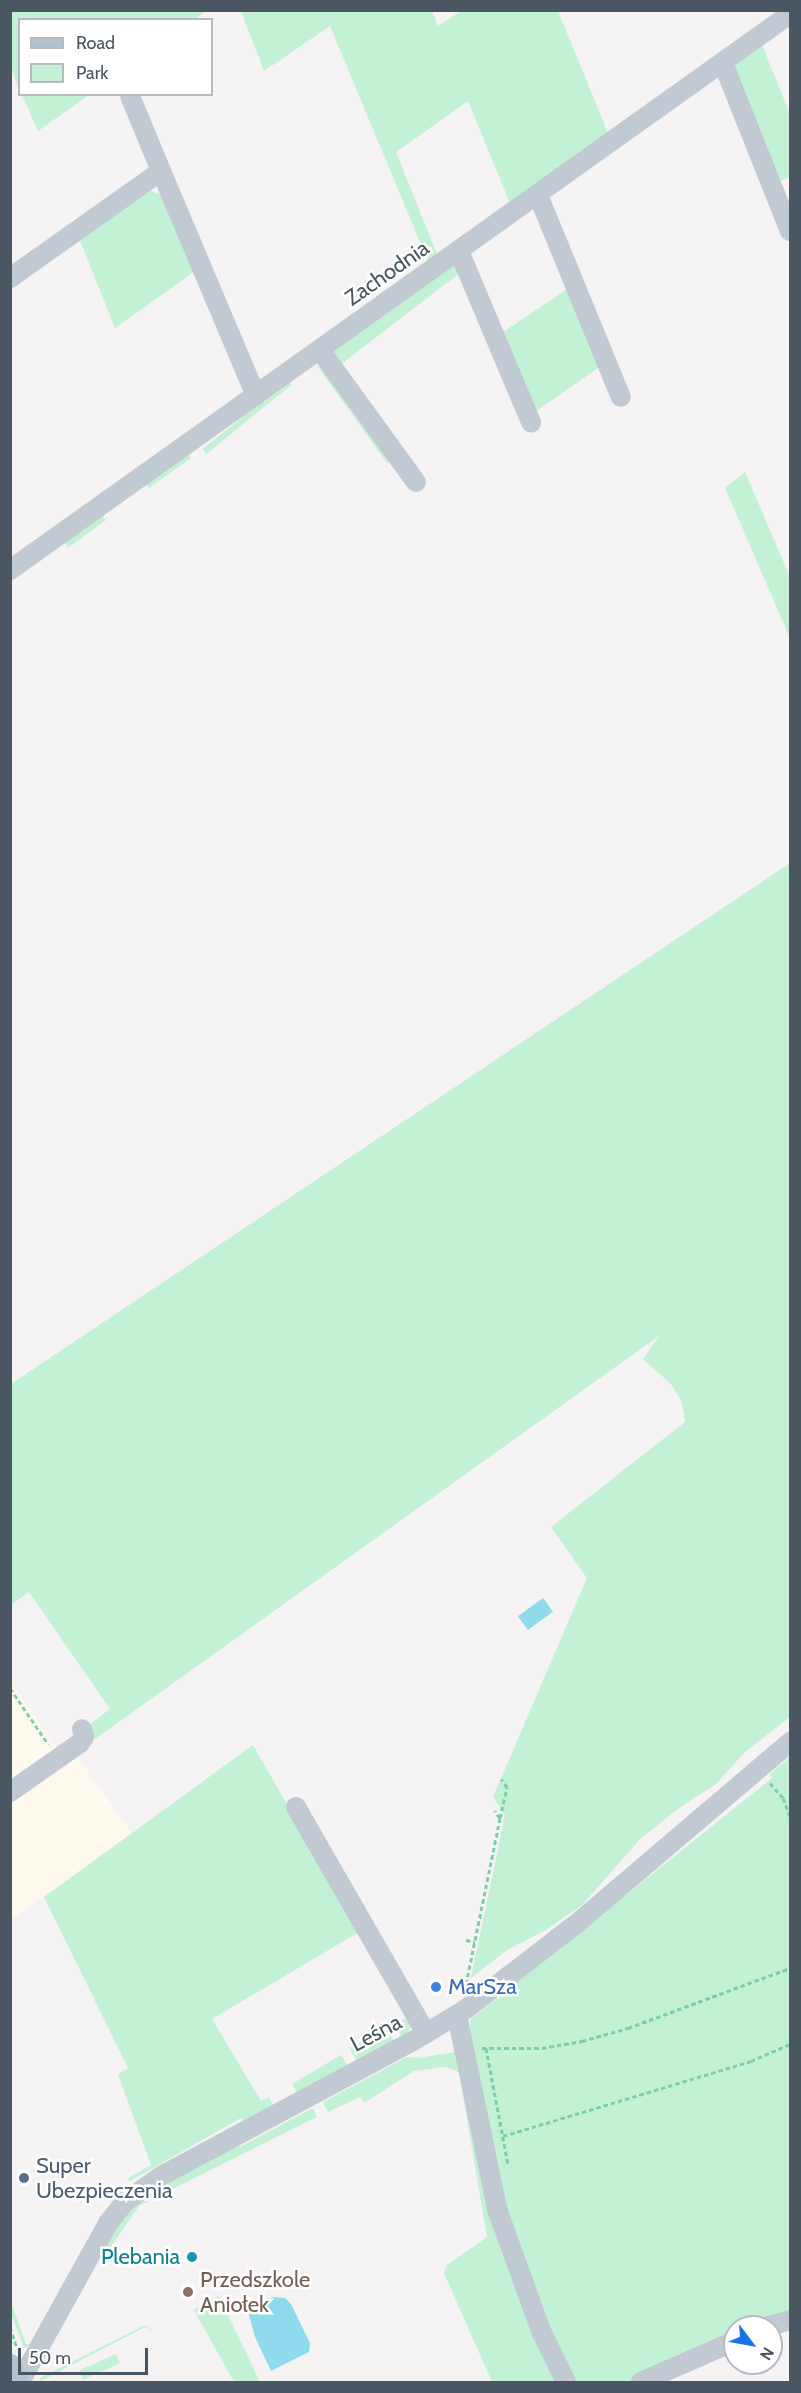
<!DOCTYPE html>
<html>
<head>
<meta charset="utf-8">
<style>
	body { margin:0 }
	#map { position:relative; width:801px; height:2393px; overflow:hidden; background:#f5f3f3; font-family:Cabin,sans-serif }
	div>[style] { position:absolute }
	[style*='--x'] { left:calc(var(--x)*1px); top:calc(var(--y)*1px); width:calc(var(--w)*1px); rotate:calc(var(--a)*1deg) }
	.commercial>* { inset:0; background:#fdf9ef }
	.green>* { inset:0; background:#c3f1d5; transform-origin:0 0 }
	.water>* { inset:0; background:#90daee; transform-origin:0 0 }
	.path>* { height:3px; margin-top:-1.5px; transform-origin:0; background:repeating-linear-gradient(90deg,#7ad0a6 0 4.5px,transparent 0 7.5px) }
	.minor>* { height:20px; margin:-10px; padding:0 10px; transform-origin:10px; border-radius:10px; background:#c1cad2 }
	.major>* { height:24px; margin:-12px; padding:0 12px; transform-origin:12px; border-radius:12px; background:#b3c2d1 }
	.dots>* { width:16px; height:16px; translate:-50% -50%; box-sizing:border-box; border:3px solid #fff; border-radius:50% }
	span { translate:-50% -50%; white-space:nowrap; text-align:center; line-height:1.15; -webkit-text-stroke:5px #fff; paint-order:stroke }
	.street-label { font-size:22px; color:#4a5661 }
	.shop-label { font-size:22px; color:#366cbe }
	.left { translate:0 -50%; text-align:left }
	.service-label { font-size:22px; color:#4e5e75 }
	.culture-label { font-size:22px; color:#0d838f }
	.right { translate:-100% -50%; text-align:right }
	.education-label { font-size:22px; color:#785e54 }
	.frame { position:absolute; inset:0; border:12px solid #4a5661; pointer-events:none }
	.legend { position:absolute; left:18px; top:18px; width:195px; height:78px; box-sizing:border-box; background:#fff; border:2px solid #b7bbc0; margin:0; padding:8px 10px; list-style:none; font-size:18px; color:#4a5661 }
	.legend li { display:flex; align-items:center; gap:12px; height:30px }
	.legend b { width:30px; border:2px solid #b7bbc0 }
	.north { position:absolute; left:723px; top:2315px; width:60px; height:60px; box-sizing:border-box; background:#fff; border:2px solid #b7bbc0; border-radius:50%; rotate:122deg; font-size:16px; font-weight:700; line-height:24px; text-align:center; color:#4a5661 }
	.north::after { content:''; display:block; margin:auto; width:21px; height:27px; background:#1a73e8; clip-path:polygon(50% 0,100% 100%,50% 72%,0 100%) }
	.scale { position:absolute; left:18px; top:2348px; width:130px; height:27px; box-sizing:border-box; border:3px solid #4a5661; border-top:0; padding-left:8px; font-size:18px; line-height:21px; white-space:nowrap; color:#4a5661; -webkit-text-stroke:4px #fff; paint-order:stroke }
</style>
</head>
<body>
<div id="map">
	<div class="commercial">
		<div style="clip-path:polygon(10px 1681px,57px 1748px,75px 1754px,132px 1833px,11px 1920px)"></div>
	</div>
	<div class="green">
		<div style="clip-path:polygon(10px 11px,11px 10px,206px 11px,194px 20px,20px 20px,19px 89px,11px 68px)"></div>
		<div style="clip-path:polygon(241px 11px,432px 11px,438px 26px,461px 11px,558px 11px,608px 133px,510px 203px,468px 101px,396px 152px,437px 254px,428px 261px,330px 26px,264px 71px)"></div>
		<div style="clip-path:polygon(762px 45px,790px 114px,790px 177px,778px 182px,731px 64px)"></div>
		<div style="clip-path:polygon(22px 95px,89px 95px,38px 131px)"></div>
		<div style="clip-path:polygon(148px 190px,162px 195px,194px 272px,115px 328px,79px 238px)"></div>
		<div style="clip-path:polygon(457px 261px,461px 272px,340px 365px,330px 351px)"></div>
		<div style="clip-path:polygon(569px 288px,601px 366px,535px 412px,503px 332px)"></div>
		<div style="clip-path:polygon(322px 363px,393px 457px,387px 463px,318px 367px)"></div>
		<div style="left:288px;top:380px;width:6px;height:110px;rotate:51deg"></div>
		<div style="clip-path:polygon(188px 453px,191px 458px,149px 488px,144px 482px)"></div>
		<div style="clip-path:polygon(745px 472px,790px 577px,790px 638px,725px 488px)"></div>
		<div style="clip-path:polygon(101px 514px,106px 520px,68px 548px,64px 540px)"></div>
		<div style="clip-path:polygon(790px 863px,790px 1717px,745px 1752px,716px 1784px,682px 1806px,640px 1839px,582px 1905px,546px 1930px,507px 1950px,471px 1978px,505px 1815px,493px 1797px,587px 1578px,551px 1527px,685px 1422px,682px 1402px,671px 1384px,643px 1359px,660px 1335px,95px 1739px,85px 1728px,110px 1709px,29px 1592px,11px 1605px,11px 1384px)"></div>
		<div style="clip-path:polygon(253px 1745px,360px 1932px,363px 1930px,412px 2014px,412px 2026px,403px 2038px,394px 2025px,409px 2016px,359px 1932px,212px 2019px,261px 2101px,269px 2097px,273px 2105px,243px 2121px,241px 2118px,130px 2181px,128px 2178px,151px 2165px,118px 2074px,128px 2068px,44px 1897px)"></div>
		<div style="clip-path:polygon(790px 1757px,790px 2323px,771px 2327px,735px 2327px,735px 2348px,659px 2382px,492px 2382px,444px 2273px,447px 2265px,487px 2237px,459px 2072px,446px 2067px,414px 2071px,364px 2103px,360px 2097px,328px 2112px,323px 2102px,407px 2057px,418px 2058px,455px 2052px,503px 2207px,470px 2030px,470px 2020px,772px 1778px,770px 1774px)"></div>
		<div style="left:387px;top:2029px;width:15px;height:42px;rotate:62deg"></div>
		<div style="clip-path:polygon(341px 2055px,348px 2066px,297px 2093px,292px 2084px)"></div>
		<div style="clip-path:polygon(313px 2108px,317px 2117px,139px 2206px,106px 2254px,103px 2248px,120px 2217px,157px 2187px,237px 2143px,240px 2147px)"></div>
		<div style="clip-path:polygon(219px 2296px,260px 2382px,234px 2382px,194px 2310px)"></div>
		<div style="clip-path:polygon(10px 2299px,26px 2344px,31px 2344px,24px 2348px,11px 2314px)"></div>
		<div style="clip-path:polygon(145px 2325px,154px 2332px,145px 2327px,39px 2382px,40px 2378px)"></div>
		<div style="left:116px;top:2354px;width:10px;height:40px;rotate:66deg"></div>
	</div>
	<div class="water">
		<div style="left:543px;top:1598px;width:17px;height:31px;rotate:54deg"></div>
		<div style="clip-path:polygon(274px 2297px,285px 2298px,291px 2304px,310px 2343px,309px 2352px,271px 2371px,255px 2337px,247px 2308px,255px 2301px)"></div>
	</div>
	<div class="path">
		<div style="--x:10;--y:1688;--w:68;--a:55.8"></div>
		<div style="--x:770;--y:1783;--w:20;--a:49"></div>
		<div style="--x:783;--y:1798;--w:19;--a:69"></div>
		<div style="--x:500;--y:1818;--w:32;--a:-77"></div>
		<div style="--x:507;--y:1787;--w:10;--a:-127"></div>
		<div style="--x:466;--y:1940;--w:9;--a:13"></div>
		<div style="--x:466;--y:1984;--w:169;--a:-78.4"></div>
		<div style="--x:500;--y:1818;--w:9;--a:-126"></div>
		<div style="--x:482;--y:2048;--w:60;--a:0"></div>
		<div style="--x:542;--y:2048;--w:41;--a:-9.9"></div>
		<div style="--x:582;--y:2041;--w:48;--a:-15.8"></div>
		<div style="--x:628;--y:2028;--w:173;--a:-20.3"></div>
		<div style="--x:486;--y:2048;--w:118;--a:79.3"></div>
		<div style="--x:503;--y:2136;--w:259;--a:-16.8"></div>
		<div style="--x:751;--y:2061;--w:43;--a:-23.6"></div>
		<div style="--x:10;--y:2327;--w:22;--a:72"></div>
	</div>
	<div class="minor">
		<div style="--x:723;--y:63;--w:181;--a:68.3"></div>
		<div style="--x:130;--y:96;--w:81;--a:67.5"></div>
		<div style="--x:538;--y:195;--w:218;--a:67.7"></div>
		<div style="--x:459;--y:251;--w:186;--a:67.2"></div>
		<div style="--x:10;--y:278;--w:185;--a:-35.3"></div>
		<div style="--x:161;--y:171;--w:244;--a:67.1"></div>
		<div style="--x:320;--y:350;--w:163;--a:54"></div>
		<div style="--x:10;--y:570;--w:958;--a:-35.48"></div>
		<div style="--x:10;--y:1792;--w:85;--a:-35"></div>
		<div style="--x:80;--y:1743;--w:7;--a:-56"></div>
		<div style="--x:84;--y:1737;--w:8;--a:-104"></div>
		<div style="--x:296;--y:1807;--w:261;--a:60.1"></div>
		<div style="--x:457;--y:2015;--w:198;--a:78.3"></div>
		<div style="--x:497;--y:2209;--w:132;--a:70.1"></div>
		<div style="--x:542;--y:2333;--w:55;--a:63.9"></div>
		<div style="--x:766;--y:2327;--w:25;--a:-16"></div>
		<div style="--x:20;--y:2382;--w:182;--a:-61"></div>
		<div style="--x:108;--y:2223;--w:28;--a:-51"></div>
		<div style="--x:126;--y:2201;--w:43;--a:-35.5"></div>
		<div style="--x:161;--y:2176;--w:286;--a:-28.2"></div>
		<div style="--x:413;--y:2041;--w:62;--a:-31.1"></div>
		<div style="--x:466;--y:2009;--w:145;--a:-37.7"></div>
		<div style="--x:581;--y:1920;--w:275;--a:-40.4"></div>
		<div style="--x:641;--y:2382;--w:103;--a:-23.6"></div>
	</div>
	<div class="major">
		<div style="--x:10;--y:2366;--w:17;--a:69"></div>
	</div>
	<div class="dots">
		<div style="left:436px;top:1987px;background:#3f7fe0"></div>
		<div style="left:24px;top:2178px;background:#5c6f8a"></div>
		<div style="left:192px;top:2257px;background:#0f9aa8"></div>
		<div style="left:188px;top:2292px;background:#8d6e63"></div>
	</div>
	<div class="street-label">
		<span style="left:387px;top:273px;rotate:-35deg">Zachodnia</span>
		<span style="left:376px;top:2033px;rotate:-28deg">Leśna</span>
	</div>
	<div class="shop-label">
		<span class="left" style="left:448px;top:1987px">MarSza</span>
	</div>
	<div class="service-label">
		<span class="left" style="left:36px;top:2178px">Super<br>Ubezpieczenia</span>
	</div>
	<div class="culture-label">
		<span class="right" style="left:180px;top:2257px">Plebania</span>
	</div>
	<div class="education-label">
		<span class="left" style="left:200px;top:2292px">Przedszkole<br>Aniołek</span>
	</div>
	<div class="frame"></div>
	<ul class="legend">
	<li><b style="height:8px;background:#b3c2d1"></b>Road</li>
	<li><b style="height:16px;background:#c3f1d5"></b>Park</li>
	</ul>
	<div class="north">N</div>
	<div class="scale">50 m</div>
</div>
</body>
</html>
